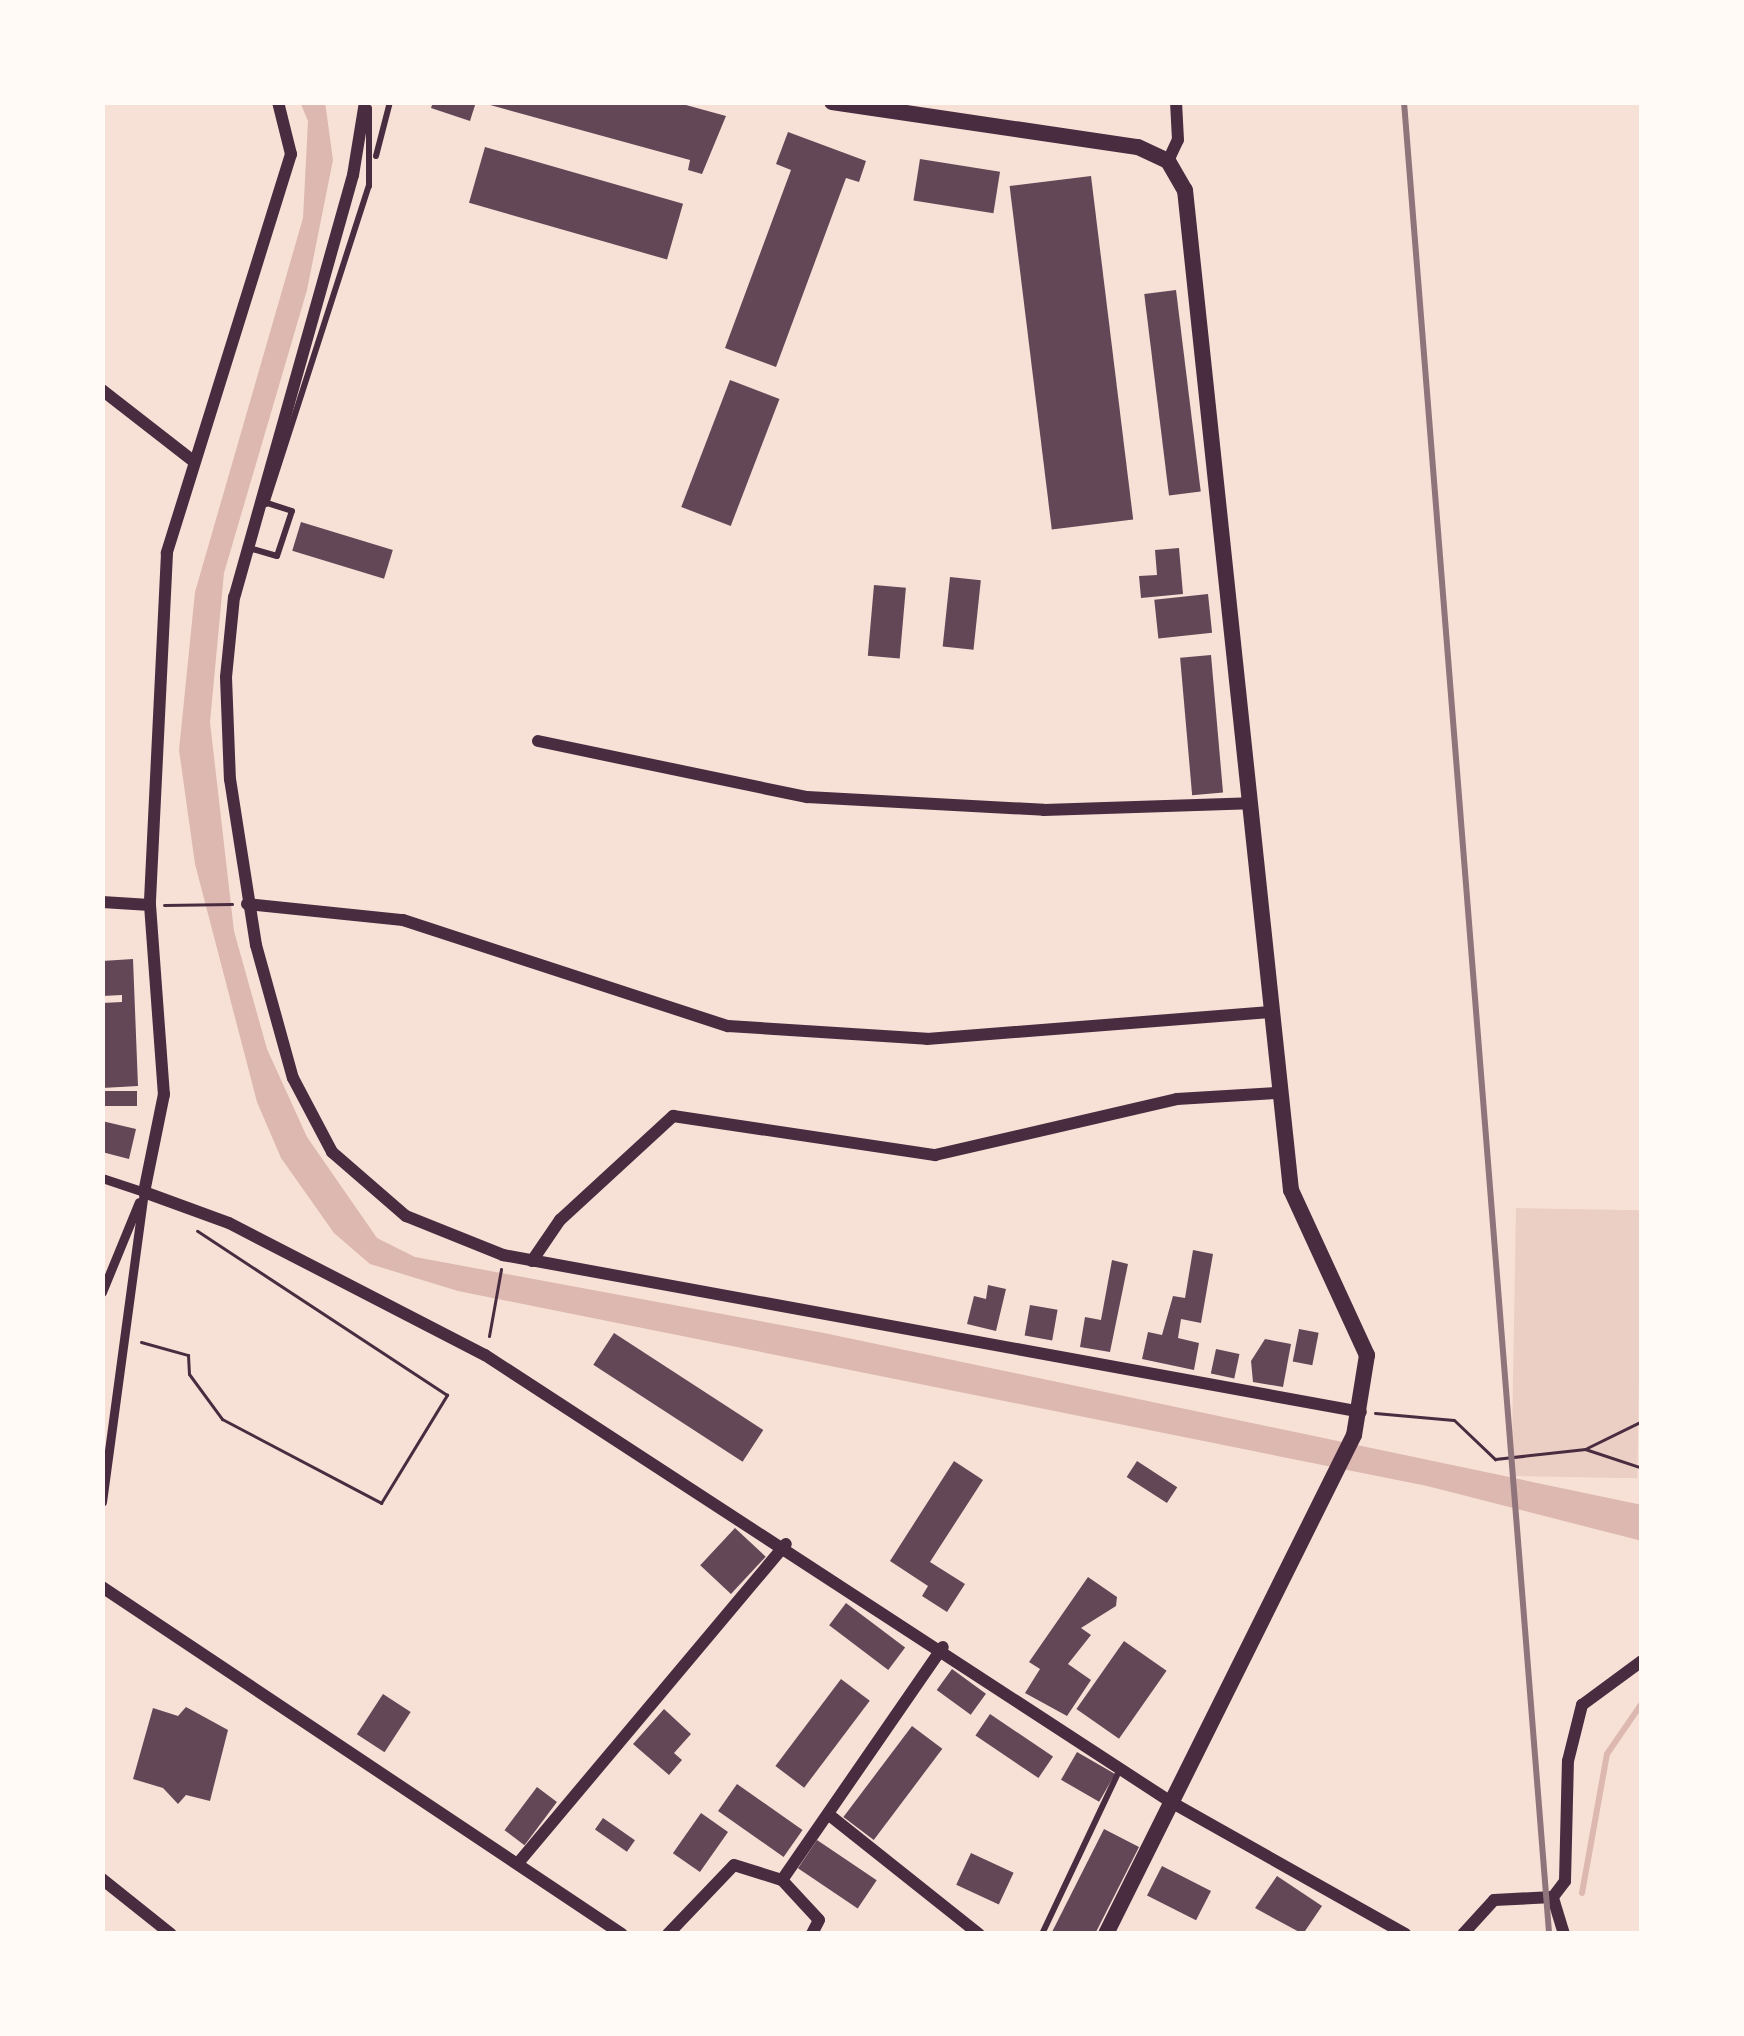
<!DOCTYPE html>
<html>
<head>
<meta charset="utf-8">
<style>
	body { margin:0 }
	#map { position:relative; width:1744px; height:2036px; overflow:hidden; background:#f7e1d7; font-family:Rubik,sans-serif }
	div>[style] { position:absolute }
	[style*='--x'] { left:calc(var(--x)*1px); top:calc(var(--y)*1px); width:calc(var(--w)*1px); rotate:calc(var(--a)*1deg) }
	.green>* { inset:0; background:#ebcfc5; transform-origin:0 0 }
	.water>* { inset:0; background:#dcb8b0 }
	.stream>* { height:6px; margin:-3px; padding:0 3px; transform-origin:3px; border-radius:3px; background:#dcb8b0 }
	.building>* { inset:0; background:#644757; transform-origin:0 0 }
	.path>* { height:3px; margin:-1.5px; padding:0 1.5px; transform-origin:1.5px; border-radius:1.5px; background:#4a2c40 }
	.service>* { height:6px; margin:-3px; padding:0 3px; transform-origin:3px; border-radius:3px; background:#4a2c40 }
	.pedestrian>* { height:9px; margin:-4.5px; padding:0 4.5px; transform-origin:4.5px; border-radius:4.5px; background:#4a2c40 }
	.minor>* { height:12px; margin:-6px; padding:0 6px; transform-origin:6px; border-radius:6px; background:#4a2c40 }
	.secondary>* { height:16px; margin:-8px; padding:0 8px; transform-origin:8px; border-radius:8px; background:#4a2c40 }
	.rail>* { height:6px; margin:-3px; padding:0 3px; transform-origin:3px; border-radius:3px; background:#8f747c }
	span { translate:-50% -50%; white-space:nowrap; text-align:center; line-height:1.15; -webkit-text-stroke:9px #fffaf5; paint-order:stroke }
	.frame { position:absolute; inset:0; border:105px solid #fffaf5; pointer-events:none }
</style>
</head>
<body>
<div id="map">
	<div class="green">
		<div style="left:1516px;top:1208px;width:126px;height:268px;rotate:1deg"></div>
	</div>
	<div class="water">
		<div style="clip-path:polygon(300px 102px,325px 102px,333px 160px,307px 290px,224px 573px,210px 722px,234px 931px,267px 1049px,307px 1137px,377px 1238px,415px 1257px,824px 1333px,1642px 1505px,1642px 1541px,1427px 1486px,458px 1291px,370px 1264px,334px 1233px,281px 1158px,257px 1102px,195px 864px,179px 750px,195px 592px,303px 218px,308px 121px)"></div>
	</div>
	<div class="stream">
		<div style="--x:1582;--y:1893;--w:141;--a:-79.8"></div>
		<div style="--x:1607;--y:1754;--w:62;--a:-55.5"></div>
	</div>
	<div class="building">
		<div style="clip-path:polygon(433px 102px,476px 102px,470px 121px,431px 108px)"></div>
		<div style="clip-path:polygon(675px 102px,726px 116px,702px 174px,688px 170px,690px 160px,483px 103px)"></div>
		<div style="clip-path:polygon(788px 132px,866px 161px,859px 182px,846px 178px,776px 367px,725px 348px,791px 170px,776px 164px)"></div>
		<div style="left:485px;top:147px;width:206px;height:58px;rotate:16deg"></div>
		<div style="left:920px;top:159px;width:81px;height:42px;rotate:9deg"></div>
		<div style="left:1091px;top:176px;width:346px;height:82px;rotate:83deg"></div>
		<div style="left:1176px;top:290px;width:203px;height:32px;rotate:83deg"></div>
		<div style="left:730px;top:380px;width:53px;height:136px;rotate:21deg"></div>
		<div style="left:301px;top:522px;width:96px;height:30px;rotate:17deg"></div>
		<div style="clip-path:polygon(1179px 548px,1183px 594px,1141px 598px,1139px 576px,1157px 575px,1155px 550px)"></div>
		<div style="left:950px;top:577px;width:31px;height:70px;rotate:6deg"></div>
		<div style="left:874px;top:585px;width:32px;height:71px;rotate:5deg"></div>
		<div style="left:1208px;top:594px;width:39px;height:54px;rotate:84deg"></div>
		<div style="left:1211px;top:655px;width:138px;height:31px;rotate:85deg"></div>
		<div style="clip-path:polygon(133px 959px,138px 1086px,102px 1088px,102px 1003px,122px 1002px,122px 995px,102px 996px,102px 961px)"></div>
		<div style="left:104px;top:1091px;width:33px;height:15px"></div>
		<div style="clip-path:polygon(102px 1121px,136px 1129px,129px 1159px,102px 1152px)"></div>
		<div style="clip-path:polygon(1193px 1250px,1213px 1254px,1201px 1323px,1181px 1319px,1178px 1338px,1199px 1343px,1194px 1370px,1142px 1359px,1148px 1332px,1162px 1335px,1173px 1296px,1185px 1298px)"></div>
		<div style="clip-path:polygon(1112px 1260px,1128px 1264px,1110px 1352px,1080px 1347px,1085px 1317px,1101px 1320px)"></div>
		<div style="clip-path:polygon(988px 1285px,1006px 1289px,996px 1331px,967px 1324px,974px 1296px,986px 1299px)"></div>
		<div style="left:1030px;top:1305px;width:28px;height:31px;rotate:10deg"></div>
		<div style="left:1299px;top:1329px;width:20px;height:33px;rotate:11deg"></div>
		<div style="left:614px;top:1333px;width:178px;height:38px;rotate:33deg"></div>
		<div style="clip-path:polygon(1265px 1339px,1291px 1344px,1283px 1387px,1253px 1382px,1251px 1361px)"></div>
		<div style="left:1216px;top:1349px;width:24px;height:25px;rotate:12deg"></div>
		<div style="clip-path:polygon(954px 1461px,983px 1480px,930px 1562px,965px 1584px,947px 1612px,922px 1596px,928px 1586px,890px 1561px)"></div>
		<div style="left:1137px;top:1461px;width:48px;height:19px;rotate:33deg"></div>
		<div style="left:735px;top:1528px;width:42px;height:51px;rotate:43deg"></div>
		<div style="clip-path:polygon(1088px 1577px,1117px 1597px,1116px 1606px,1081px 1628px,1091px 1635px,1068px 1664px,1091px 1680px,1067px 1716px,1025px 1693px,1040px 1669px,1029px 1662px)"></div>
		<div style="left:846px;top:1603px;width:74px;height:28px;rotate:37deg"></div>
		<div style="left:1124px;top:1641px;width:52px;height:83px;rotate:35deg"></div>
		<div style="left:952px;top:1669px;width:42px;height:26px;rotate:36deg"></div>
		<div style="left:841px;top:1679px;width:36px;height:109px;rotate:37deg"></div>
		<div style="left:383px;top:1694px;width:33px;height:48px;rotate:33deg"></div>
		<div style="clip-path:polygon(186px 1707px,228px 1730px,210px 1801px,186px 1795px,178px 1804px,163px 1788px,133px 1779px,153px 1708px,178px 1716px)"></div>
		<div style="clip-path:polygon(664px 1709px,691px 1734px,674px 1753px,682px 1760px,669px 1775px,633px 1744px)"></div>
		<div style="left:990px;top:1714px;width:76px;height:26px;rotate:34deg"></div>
		<div style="left:912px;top:1726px;width:38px;height:114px;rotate:37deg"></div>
		<div style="left:1077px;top:1752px;width:44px;height:32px;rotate:30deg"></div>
		<div style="left:737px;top:1784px;width:80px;height:33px;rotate:35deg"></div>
		<div style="left:537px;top:1787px;width:25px;height:54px;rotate:37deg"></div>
		<div style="left:701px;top:1813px;width:33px;height:49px;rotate:35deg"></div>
		<div style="left:603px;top:1818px;width:39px;height:14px;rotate:35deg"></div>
		<div style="clip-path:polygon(1104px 1829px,1139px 1847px,1095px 1934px,1051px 1934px)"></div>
		<div style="left:817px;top:1840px;width:72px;height:34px;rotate:34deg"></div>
		<div style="left:971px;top:1853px;width:47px;height:35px;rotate:25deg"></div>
		<div style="left:1162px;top:1866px;width:55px;height:33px;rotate:27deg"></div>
		<div style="clip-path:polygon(1277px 1876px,1322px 1906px,1303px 1934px,1255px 1908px)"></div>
	</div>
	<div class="path">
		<div style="--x:164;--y:905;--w:68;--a:-0.8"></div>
		<div style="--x:489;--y:1336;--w:68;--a:-79.8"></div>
		<div style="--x:141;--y:1342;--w:49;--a:15.5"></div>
		<div style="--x:188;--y:1355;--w:19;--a:87"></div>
		<div style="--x:189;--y:1374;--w:56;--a:53.7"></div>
		<div style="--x:222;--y:1419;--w:180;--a:27.8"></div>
		<div style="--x:381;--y:1503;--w:127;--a:-58.6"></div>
		<div style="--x:447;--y:1395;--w:299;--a:-146.7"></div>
		<div style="--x:1375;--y:1413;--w:79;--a:5.1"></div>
		<div style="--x:1454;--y:1420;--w:57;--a:43.6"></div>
		<div style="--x:1495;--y:1459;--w:91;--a:-6.3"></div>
		<div style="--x:1585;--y:1449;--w:60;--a:18.4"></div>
		<div style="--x:1587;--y:1448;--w:61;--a:-26.1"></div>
	</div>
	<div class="service">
		<div style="--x:376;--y:156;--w:56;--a:-75.5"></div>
		<div style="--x:266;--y:504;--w:334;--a:-72.1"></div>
		<div style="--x:369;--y:186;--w:78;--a:-90"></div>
		<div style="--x:249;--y:548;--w:29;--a:16"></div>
		<div style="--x:277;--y:556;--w:47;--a:-71.6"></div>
		<div style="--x:292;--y:511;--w:29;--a:-162"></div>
		<div style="--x:1042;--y:1934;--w:180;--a:-64.7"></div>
	</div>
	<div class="pedestrian">
		<div style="--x:102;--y:1178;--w:44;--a:18.4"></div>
		<div style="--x:102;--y:1292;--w:97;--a:-67.7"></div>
		<div style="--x:102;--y:1502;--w:313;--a:-82.3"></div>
	</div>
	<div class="minor">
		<div style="--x:278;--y:102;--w:54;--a:76"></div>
		<div style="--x:291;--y:154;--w:418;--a:107.3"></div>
		<div style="--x:167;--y:553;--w:352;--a:92.8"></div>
		<div style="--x:150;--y:905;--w:190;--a:85.8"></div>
		<div style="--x:164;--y:1094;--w:100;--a:101.5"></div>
		<div style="--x:144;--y:1192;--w:90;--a:20"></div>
		<div style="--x:229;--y:1223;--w:288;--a:27.3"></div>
		<div style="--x:485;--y:1355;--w:819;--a:33.09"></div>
		<div style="--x:1171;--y:1802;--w:269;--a:29.4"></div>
		<div style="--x:365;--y:102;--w:74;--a:99.3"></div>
		<div style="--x:353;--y:175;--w:438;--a:105.7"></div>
		<div style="--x:234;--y:597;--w:80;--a:95.7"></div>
		<div style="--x:226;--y:677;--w:102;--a:87.8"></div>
		<div style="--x:230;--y:779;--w:168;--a:81.1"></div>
		<div style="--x:256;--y:945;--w:138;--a:74.5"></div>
		<div style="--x:293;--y:1078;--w:84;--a:62.2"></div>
		<div style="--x:332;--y:1152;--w:98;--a:40.9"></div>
		<div style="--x:406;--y:1216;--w:105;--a:21.9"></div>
		<div style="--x:503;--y:1255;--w:872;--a:10.37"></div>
		<div style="--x:1168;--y:161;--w:23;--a:-65"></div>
		<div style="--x:1178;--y:140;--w:38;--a:-93"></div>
		<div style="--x:102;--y:390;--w:114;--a:37.9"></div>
		<div style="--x:538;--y:741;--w:275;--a:11.8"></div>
		<div style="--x:807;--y:797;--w:237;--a:3.1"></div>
		<div style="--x:1044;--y:810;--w:206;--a:-1.9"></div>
		<div style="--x:102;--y:902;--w:48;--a:3.6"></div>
		<div style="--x:247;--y:904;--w:157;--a:5.9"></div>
		<div style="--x:403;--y:920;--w:342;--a:18.1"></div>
		<div style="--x:728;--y:1026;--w:199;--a:3.7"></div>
		<div style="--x:927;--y:1039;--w:341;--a:-4.5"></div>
		<div style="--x:532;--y:1261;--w:50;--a:-55.7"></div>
		<div style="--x:560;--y:1220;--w:154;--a:-42.6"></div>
		<div style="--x:673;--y:1116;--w:265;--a:8.5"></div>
		<div style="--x:935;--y:1155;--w:248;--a:-13"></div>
		<div style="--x:1177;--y:1099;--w:99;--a:-3.5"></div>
		<div style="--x:102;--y:1587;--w:625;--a:33.72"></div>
		<div style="--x:828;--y:1814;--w:193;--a:38.5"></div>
		<div style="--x:519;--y:1862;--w:415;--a:-50"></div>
		<div style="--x:102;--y:1879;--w:88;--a:38.6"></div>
		<div style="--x:782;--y:1880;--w:283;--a:-55.4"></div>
		<div style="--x:668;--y:1934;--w:95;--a:-46.3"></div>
		<div style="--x:734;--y:1865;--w:50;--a:17.4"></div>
		<div style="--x:782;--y:1880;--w:54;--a:47.2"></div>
		<div style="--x:819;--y:1920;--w:16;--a:117"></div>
		<div style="--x:1463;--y:1934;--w:46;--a:-47.6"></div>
		<div style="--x:1494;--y:1900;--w:59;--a:-2.9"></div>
		<div style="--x:1564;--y:1934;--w:39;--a:-107"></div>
		<div style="--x:1553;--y:1897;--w:20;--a:-53"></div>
		<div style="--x:1565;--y:1881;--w:120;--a:-88.6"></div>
		<div style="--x:1568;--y:1761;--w:58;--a:-76"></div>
		<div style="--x:1582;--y:1705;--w:74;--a:-36.3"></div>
	</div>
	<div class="secondary">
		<div style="--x:832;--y:102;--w:309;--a:8.4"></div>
		<div style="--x:1138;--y:147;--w:33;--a:25"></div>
		<div style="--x:1168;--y:161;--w:34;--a:60"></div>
		<div style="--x:1185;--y:190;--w:1006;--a:83.95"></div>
		<div style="--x:1291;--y:1190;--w:182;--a:65.3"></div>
		<div style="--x:1367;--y:1355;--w:81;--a:99.2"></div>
		<div style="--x:1354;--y:1435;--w:557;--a:116.43"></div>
	</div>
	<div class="rail">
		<div style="--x:1404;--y:102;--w:1838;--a:85.47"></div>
	</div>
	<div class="frame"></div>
</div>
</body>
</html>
